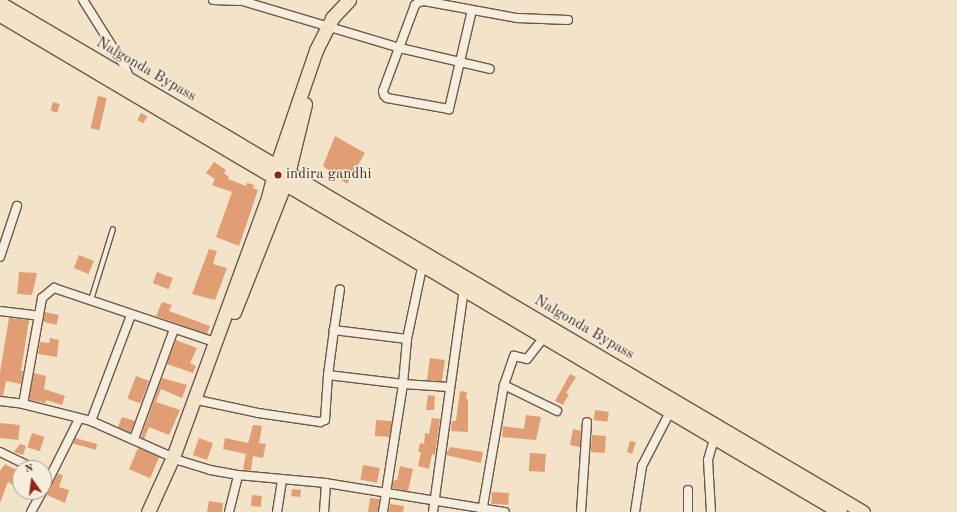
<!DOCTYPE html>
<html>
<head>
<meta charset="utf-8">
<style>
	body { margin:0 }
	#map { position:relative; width:957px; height:512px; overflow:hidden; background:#f3e3c9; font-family:"Old Standard TT",serif }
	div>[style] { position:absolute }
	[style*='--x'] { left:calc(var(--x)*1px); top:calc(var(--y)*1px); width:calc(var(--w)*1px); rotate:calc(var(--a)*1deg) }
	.building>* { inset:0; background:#e19e74; transform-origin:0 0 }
	.roads { filter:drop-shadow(1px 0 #68594e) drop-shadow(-1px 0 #68594e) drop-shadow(0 1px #68594e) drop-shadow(0 -1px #68594e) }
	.service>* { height:4px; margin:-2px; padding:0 2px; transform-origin:2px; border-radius:2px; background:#f7eddc }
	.minor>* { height:8px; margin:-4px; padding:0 4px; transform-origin:4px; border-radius:4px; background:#f7eddc }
	.trunk>* { height:13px; margin:-6.5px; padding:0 6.5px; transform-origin:6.5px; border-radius:6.5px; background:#f3e3c9 }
	.dots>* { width:11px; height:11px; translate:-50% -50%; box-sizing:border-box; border:2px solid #f7eddc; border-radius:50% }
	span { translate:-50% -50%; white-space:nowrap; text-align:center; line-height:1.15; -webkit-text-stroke:3px #f7eddc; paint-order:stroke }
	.street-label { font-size:15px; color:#3a2b25 }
	.poi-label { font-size:15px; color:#3a2b25 }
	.left { translate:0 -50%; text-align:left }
	.north { position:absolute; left:12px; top:460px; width:40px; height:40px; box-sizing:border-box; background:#f7eddc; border:1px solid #ab9f93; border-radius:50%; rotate:346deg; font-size:11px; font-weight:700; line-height:16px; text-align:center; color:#3a2b25 }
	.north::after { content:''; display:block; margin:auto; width:14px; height:18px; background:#8f2418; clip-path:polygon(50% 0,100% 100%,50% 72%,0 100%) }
</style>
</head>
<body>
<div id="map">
	<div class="building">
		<div style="left:98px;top:96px;width:9px;height:33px;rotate:13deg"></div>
		<div style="left:53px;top:102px;width:7px;height:9px;rotate:16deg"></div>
		<div style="left:141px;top:113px;width:7px;height:8px;rotate:27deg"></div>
		<div style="clip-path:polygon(335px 136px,365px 153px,347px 184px,323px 166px)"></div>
		<div style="clip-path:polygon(214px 162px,226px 170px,224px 173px,229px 177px,228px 179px,246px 186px,247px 183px,254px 185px,253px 188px,258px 190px,239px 246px,216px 237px,232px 192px,212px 185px,215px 179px,206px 173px)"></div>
		<div style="clip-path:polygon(209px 249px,217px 251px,213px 264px,227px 268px,215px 300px,192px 294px)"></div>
		<div style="left:79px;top:255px;width:16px;height:14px;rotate:22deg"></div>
		<div style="clip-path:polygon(19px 272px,37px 273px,32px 295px,17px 294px)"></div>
		<div style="left:157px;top:272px;width:17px;height:12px;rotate:21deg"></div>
		<div style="clip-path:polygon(162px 302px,172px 305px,169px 311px,210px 326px,207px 334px,156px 316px)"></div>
		<div style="left:45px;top:312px;width:14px;height:10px;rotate:12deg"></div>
		<div style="clip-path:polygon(9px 318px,29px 320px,21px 371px,23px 371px,21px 384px,6px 381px,3px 396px,0 396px,0 373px)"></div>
		<div style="clip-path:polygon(50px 338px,59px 340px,57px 357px,38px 354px,40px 342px,49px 343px)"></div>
		<div style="clip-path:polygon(176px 340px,197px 348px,190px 363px,196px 366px,193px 373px,167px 364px)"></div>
		<div style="left:430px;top:358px;width:15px;height:22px;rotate:8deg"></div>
		<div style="clip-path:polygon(34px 373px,46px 376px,44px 389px,65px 396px,62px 405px,46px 400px,46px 403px,29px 400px)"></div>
		<div style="clip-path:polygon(570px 374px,576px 377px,566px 393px,569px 394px,563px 405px,555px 401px)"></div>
		<div style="left:136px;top:376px;width:14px;height:24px;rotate:21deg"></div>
		<div style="clip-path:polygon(162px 378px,187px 385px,182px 398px,161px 389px,156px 402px,180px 410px,169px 435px,149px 427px,144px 439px,141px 437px)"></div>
		<div style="clip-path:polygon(460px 391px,467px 392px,466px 399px,468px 399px,468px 432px,451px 431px,452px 421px,456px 421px)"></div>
		<div style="clip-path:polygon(428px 395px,435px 396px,434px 410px,426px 410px)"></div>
		<div style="left:595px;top:410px;width:14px;height:10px;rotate:8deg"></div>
		<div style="clip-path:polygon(526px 415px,541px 417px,536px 440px,502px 437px,503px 426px,524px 429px)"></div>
		<div style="clip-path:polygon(122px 417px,135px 421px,130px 433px,118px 427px)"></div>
		<div style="clip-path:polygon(432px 418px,440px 419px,435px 455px,432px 454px,429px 469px,418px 466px,421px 452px,418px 452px,420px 443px,424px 444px,425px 433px,429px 434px)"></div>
		<div style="left:376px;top:420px;width:16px;height:16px;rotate:4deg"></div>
		<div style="left:0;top:423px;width:20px;height:15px;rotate:6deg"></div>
		<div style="clip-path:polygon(253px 425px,262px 426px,259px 443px,266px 444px,263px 458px,253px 456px,251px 471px,243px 469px,246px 454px,223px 449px,225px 438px,248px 443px)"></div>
		<div style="clip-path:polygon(573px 429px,581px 431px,580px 447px,570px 445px)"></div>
		<div style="left:32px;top:433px;width:13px;height:15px;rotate:18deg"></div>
		<div style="left:592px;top:435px;width:14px;height:17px;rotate:4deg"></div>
		<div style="left:75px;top:438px;width:23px;height:6px;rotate:15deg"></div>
		<div style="left:199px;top:438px;width:15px;height:18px;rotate:20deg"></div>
		<div style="clip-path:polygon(630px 441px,636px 442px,632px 454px,627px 452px)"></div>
		<div style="clip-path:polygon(20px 444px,26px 446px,23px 455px,14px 452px)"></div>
		<div style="clip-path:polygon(450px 447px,483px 452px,481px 463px,446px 455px)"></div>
		<div style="left:138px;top:448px;width:23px;height:23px;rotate:23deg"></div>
		<div style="left:530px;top:453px;width:16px;height:18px;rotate:4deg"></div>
		<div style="clip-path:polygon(5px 464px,20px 472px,20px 480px,16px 486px,8px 482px,0 503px,0 471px)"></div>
		<div style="left:363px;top:465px;width:17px;height:15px;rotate:10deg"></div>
		<div style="clip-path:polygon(400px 466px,413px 469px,408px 491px,392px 488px,394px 480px,397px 480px)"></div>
		<div style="clip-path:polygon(58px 474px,63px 475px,59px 487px,69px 490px,65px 503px,47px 495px)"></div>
		<div style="left:292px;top:489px;width:9px;height:7px;rotate:6deg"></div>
		<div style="left:492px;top:492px;width:17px;height:12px;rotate:3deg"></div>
		<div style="left:252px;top:495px;width:10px;height:11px;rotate:6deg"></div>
		<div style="clip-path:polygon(370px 498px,379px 499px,378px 512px,368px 512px)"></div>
		<div style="clip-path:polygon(209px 501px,223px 503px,222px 512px,207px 512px)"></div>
		<div style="clip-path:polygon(390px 504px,404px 506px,403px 512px,389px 512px)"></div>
	</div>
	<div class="roads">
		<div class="service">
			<div style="--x:91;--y:300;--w:74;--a:-72.8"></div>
		</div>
		<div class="minor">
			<div style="--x:83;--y:0;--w:77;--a:57.8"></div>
			<div style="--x:124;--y:65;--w:15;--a:67"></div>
			<div style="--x:213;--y:0;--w:26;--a:2"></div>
			<div style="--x:239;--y:0;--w:168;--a:16.6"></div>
			<div style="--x:400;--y:48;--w:92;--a:13.1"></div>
			<div style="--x:472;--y:10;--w:102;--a:103.1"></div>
			<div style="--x:449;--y:109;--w:63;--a:-169.9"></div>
			<div style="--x:387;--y:98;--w:4;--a:-135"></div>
			<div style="--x:384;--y:95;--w:4;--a:-104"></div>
			<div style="--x:383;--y:91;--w:92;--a:-69.6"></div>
			<div style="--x:415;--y:5;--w:5;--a:-37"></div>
			<div style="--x:419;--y:2;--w:5;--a:-11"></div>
			<div style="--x:424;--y:1;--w:95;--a:10.4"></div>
			<div style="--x:517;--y:18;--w:51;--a:2.2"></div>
			<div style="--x:0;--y:257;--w:54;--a:-71.6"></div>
			<div style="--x:423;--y:263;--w:78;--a:101.9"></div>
			<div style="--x:407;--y:339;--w:74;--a:-173"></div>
			<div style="--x:334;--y:330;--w:45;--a:97.6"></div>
			<div style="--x:328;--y:375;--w:76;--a:6.8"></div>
			<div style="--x:403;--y:384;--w:46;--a:3.7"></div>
			<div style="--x:0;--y:311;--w:39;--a:7"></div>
			<div style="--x:334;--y:330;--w:41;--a:-81.7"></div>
			<div style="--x:504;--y:385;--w:59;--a:26.1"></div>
			<div style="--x:0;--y:401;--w:23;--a:7"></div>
			<div style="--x:23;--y:404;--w:70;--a:14"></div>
			<div style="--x:91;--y:421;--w:98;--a:24"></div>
			<div style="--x:181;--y:461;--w:30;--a:17"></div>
			<div style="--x:210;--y:470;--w:28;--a:10"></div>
			<div style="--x:238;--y:475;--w:88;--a:5.2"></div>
			<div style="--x:326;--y:483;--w:181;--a:9.2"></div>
			<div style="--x:202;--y:401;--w:57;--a:12.1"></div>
			<div style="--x:258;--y:413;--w:63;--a:8.3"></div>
			<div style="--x:320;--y:422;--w:5;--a:-22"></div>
			<div style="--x:325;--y:420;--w:45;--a:-86.2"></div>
			<div style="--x:23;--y:404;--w:108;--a:-79.8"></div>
			<div style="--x:42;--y:298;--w:16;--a:-40"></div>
			<div style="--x:54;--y:288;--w:169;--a:18.6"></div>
			<div style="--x:91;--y:421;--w:113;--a:-69.3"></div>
			<div style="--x:134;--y:439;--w:117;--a:-70"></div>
			<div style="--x:0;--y:452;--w:37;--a:26"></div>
			<div style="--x:44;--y:489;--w:78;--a:-63.4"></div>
			<div style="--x:31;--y:512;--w:23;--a:-61"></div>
			<div style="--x:229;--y:512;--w:38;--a:-76"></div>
			<div style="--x:277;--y:512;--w:33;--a:-81"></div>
			<div style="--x:324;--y:512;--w:29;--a:-86"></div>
			<div style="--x:383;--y:512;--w:130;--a:-81.1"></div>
			<div style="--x:403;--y:384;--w:45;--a:-84.9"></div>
			<div style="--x:433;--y:512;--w:226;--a:-82.1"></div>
			<div style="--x:482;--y:512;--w:129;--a:-80.2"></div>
			<div style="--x:504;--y:385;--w:31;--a:-71"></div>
			<div style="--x:514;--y:356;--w:13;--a:13"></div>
			<div style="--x:527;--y:359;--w:29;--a:-52"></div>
			<div style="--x:581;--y:512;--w:90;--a:-86.2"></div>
			<div style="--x:635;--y:512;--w:47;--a:-81.3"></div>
			<div style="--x:642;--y:466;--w:63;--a:-62.6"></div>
			<div style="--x:688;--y:512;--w:22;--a:-90"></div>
			<div style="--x:711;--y:512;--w:52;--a:-93.3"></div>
			<div style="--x:708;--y:460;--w:25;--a:-74"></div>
		</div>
		<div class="trunk">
			<div style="--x:0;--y:3;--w:1002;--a:30.53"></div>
			<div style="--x:0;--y:15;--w:976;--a:30.61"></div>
			<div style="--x:234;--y:312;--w:144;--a:-68.4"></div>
			<div style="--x:287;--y:178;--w:76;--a:-76.3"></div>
			<div style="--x:148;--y:512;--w:60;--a:-65.6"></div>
			<div style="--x:173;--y:457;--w:277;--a:-69.9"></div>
			<div style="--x:268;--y:197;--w:28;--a:-75"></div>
			<div style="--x:275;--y:170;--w:127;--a:-71.1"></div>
			<div style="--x:316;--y:50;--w:36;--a:-63"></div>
			<div style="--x:332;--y:18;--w:25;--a:-47"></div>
		</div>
	</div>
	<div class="dots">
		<div style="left:278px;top:175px;background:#8f2418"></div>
	</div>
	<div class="street-label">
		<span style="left:146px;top:70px;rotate:30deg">Nalgonda Bypass</span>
		<span style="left:584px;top:328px;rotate:30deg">Nalgonda Bypass</span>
	</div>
	<div class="poi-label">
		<span class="left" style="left:286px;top:175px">indira gandhi</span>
	</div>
	<div class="north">N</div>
</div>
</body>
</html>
